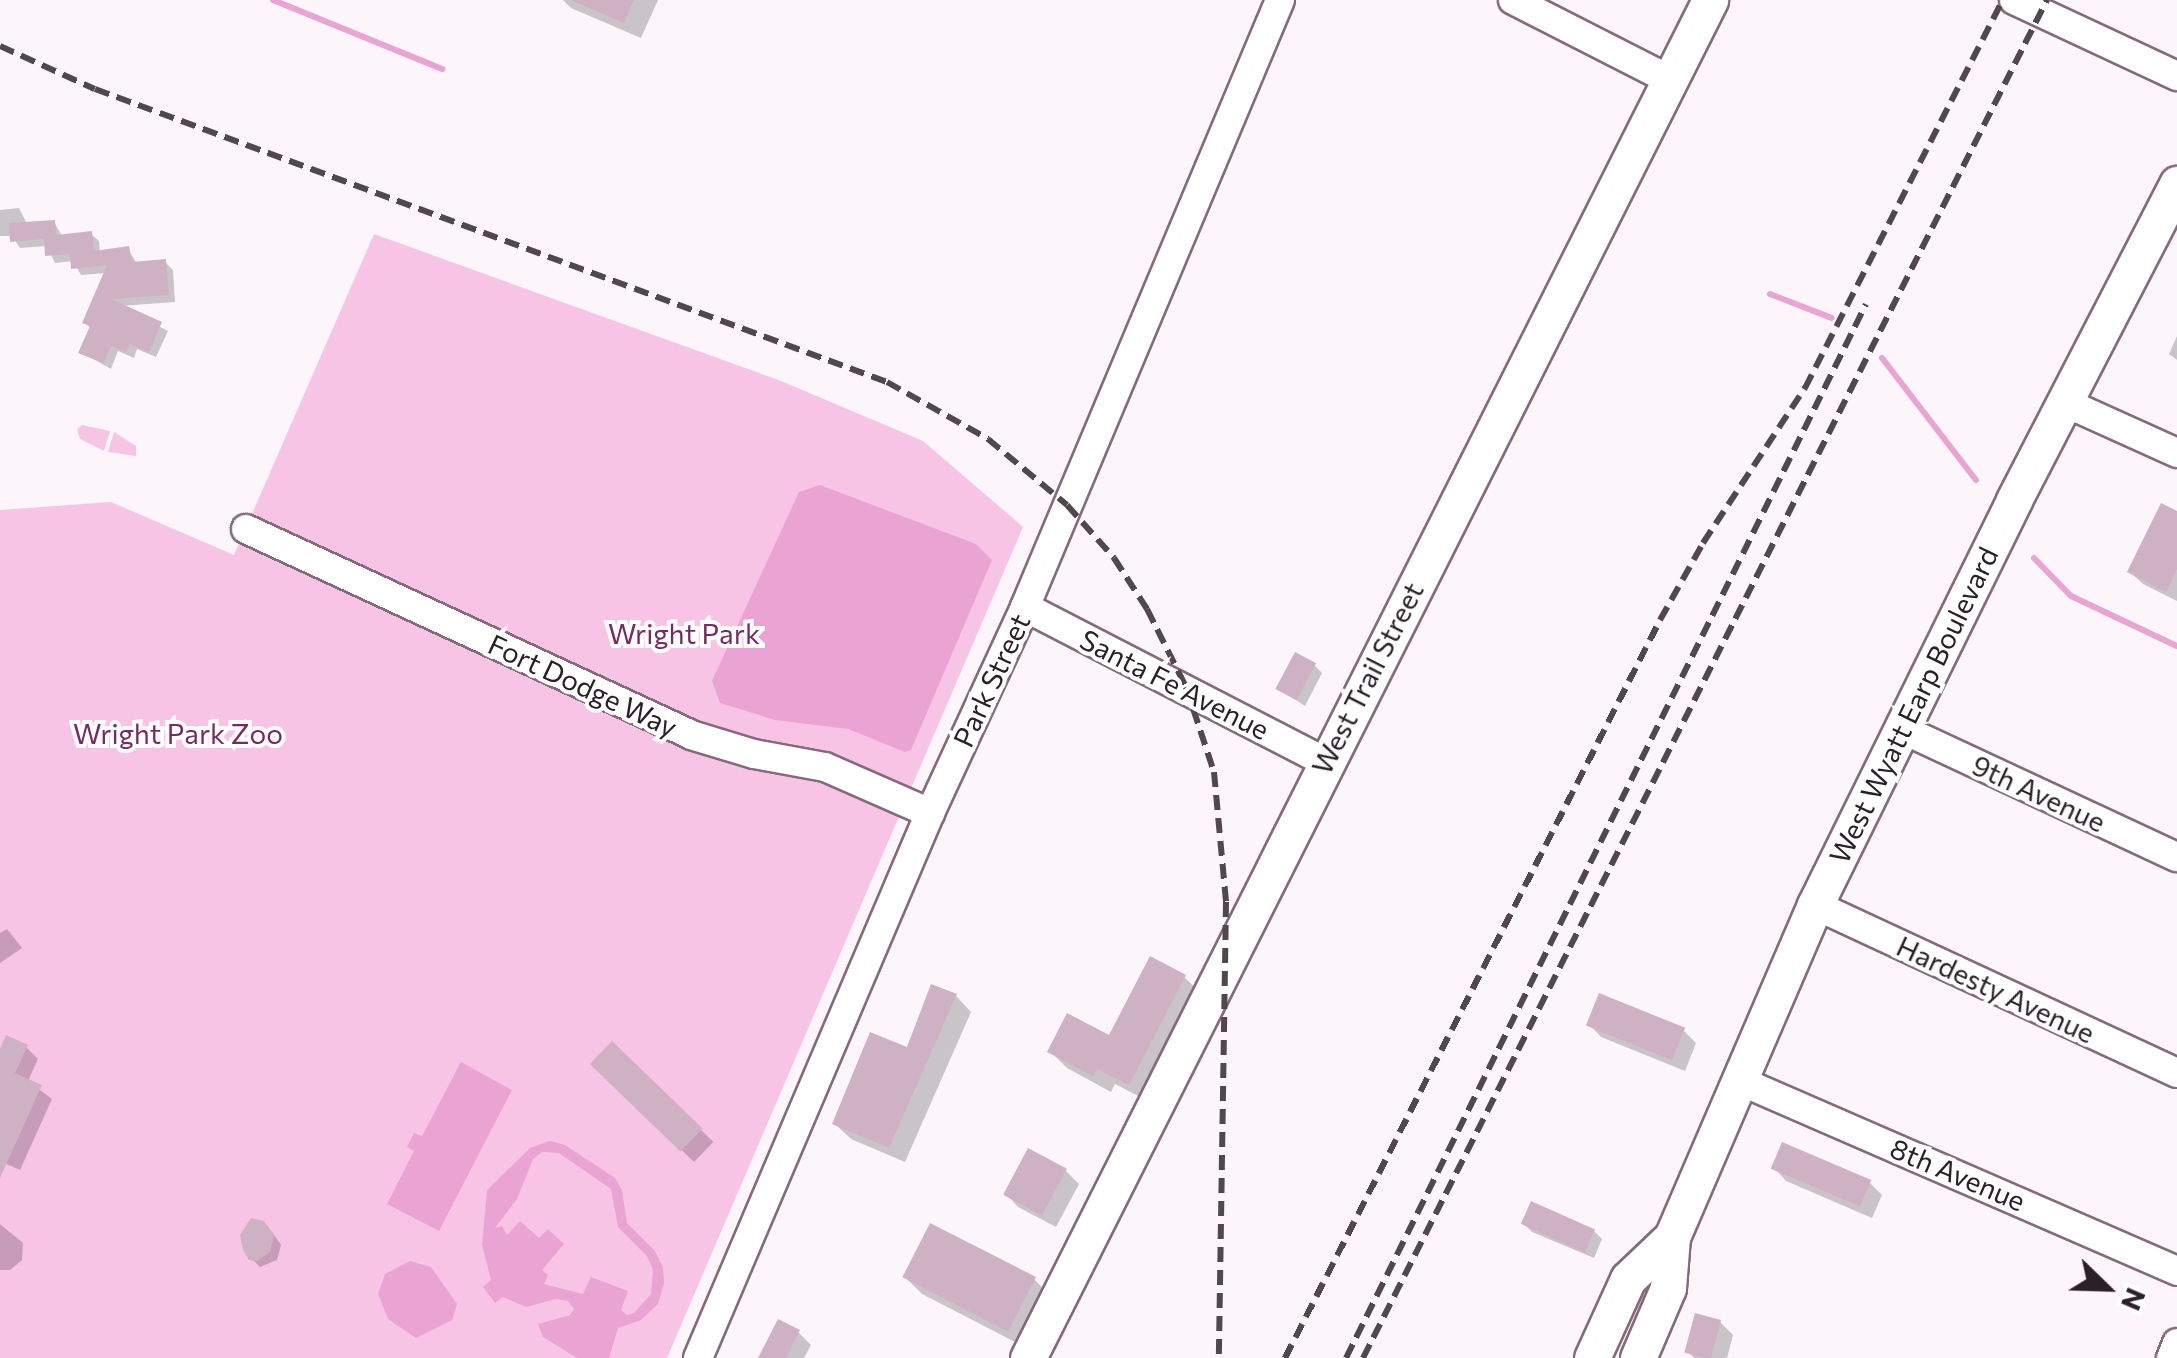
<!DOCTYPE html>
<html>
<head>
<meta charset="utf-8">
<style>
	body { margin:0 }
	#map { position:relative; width:2177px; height:1358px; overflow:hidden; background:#fcf6fa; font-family:Commissioner,sans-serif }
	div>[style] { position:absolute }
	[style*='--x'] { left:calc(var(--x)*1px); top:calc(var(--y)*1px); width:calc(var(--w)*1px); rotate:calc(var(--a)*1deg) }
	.green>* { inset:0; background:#f8c4e6 }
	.water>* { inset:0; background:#eaa4d3 }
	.shadow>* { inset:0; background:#0003; transform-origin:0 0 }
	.stream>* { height:6px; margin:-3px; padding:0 3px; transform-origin:3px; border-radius:3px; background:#eaa4d3 }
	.building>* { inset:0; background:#ceb2c4; transform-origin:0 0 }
	.roads { filter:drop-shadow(2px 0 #846a7b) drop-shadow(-2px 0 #846a7b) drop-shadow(0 2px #846a7b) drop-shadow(0 -2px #846a7b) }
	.minor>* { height:28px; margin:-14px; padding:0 14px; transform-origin:14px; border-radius:14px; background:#fff }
	.major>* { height:35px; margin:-17.5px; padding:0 17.5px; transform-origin:17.5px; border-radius:17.5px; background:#fff }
	.rail>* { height:6px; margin-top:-3px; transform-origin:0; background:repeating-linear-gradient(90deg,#51474d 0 15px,transparent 0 23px) }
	span { translate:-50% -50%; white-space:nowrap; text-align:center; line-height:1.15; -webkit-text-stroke:8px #fff; paint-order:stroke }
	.park-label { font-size:28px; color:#792963 }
	.street-label { font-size:28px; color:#2b2027 }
	.north { position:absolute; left:2057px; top:1238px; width:100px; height:100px; -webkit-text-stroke:8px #fff; paint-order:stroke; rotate:113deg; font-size:28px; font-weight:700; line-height:40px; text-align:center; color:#2b2027 }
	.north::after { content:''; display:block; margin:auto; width:35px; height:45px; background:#2b2027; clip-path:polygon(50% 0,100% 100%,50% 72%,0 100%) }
</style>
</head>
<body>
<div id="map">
	<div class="green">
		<div style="clip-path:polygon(374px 234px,781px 381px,923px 441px,1023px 527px,667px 1358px,0 1358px,0 510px,111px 502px,234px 555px)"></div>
		<div style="clip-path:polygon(82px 425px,110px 431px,104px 451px,80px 439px,77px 429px)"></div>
		<div style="clip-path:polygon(114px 432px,136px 446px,136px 456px,108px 452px)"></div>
	</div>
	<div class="water">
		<div style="clip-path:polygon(820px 485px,976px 544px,992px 560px,911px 750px,905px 752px,848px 729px,775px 720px,720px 703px,712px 681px,799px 492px)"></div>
		<div style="clip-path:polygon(461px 1062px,512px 1090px,439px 1231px,387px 1204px,414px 1151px,407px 1147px,414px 1133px,422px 1136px)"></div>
		<div style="clip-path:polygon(evenodd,550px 1141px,565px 1145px,615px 1178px,622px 1190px,627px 1223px,655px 1251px,663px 1267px,664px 1283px,658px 1304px,641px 1320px,618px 1328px,609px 1358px,577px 1358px,543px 1337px,538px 1324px,570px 1315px,574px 1309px,568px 1301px,556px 1299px,526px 1307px,503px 1297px,495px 1303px,483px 1287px,491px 1280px,482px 1245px,487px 1190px,530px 1148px,550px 1141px,542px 1152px,559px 1153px,611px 1189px,618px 1227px,647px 1256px,653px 1270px,651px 1294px,634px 1313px,627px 1315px,621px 1310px,628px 1291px,591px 1277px,583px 1294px,544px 1284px,548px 1275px,542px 1270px,564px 1244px,548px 1229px,539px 1238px,520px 1221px,507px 1235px,502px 1226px,495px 1228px,517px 1199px,533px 1159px,542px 1152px)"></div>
		<div style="clip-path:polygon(410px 1261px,431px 1267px,457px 1304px,452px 1320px,416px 1338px,388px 1319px,378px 1294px,385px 1274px)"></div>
	</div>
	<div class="shadow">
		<div style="clip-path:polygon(563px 0,658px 0,641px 38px,571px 8px)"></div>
		<div style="clip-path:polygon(19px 208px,27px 224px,54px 222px,62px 236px,91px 234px,99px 241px,100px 253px,128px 249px,137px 264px,165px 262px,173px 270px,175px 302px,120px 306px,168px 331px,156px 357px,137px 349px,134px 358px,118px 351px,111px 369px,81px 352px,91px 329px,85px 322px,106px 273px,81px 275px,73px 261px,55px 263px,47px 246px,20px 248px,12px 236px,0 236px,0 210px)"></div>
		<div style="clip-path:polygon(2177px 336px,2177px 360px,2169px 354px)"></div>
		<div style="clip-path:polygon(2177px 514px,2177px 601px,2143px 584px,2130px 572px)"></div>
		<div style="clip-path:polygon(1314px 665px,1322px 673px,1305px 706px,1279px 689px)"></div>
		<div style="clip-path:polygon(7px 929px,22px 948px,0 963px,0 933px)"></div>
		<div style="clip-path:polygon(1184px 977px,1202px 994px,1146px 1100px,1115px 1084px,1111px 1092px,1067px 1068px,1050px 1051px,1110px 1038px)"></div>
		<div style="clip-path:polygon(956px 996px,971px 1012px,905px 1162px,851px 1139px,835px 1124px)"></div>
		<div style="clip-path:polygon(1589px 1024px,1683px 1030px,1696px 1043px,1685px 1071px,1601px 1037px)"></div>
		<div style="left:612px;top:1044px;width:141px;height:28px;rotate:44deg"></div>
		<div style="clip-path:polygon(26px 1047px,38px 1059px,28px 1081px,52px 1099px,20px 1170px,0 1161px,0 1069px)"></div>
		<div style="clip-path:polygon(1774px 1168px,1869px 1182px,1882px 1195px,1872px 1218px,1786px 1181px)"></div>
		<div style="clip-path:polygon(1066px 1171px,1079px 1184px,1056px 1227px,1018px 1207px,1006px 1194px)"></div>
		<div style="clip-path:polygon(0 1224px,23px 1243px,22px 1260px,10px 1270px,0 1270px)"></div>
		<div style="clip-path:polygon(1524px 1224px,1594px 1231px,1602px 1239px,1594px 1258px,1532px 1232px)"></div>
		<div style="clip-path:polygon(272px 1232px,281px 1245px,277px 1260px,260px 1267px,251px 1258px)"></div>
		<div style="clip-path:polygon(905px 1277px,1034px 1279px,1051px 1297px,1025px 1347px,922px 1294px)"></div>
		<div style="clip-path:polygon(1720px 1322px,1733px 1335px,1727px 1358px,1694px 1358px,1688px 1352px)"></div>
		<div style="clip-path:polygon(798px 1332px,811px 1345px,804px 1358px,761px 1358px)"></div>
	</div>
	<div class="stream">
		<div style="--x:273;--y:0;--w:183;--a:22.2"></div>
		<div style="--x:1770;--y:294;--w:66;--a:21.2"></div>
		<div style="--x:1882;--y:358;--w:154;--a:52.4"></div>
		<div style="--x:2034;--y:558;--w:53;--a:45.8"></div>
		<div style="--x:2071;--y:596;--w:117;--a:25.3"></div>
	</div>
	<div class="building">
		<div style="clip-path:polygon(571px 0,634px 0,624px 23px)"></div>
		<div style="clip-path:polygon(55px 220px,56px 235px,92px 231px,94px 251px,129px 246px,132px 262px,166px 259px,169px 295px,111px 299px,162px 322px,149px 352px,130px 344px,126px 352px,111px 346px,103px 363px,78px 353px,90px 326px,82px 323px,107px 265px,71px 269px,70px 254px,45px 256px,44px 239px,10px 242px,9px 223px)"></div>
		<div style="clip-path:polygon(2161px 503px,2177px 511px,2177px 569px,2166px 592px,2127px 572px)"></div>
		<div style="left:1295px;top:652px;width:24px;height:42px;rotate:28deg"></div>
		<div style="clip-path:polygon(1150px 956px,1186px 975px,1129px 1085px,1097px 1069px,1093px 1076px,1047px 1052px,1067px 1013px,1109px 1035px)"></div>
		<div style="clip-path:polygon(931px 984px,957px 994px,889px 1148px,832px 1124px,870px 1032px,907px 1047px)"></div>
		<div style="left:1599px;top:993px;width:93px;height:35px;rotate:22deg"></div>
		<div style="clip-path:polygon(6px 1035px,28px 1045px,15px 1073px,42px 1085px,0 1178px,0 1049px)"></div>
		<div style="left:612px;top:1041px;width:126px;height:32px;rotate:44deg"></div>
		<div style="left:1782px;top:1142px;width:97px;height:29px;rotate:23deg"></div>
		<div style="left:1028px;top:1148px;width:44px;height:53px;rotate:28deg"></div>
		<div style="left:1531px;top:1201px;width:70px;height:25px;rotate:24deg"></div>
		<div style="clip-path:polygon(251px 1218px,264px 1221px,274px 1235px,270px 1252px,257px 1261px,249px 1260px,243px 1250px,240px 1235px)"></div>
		<div style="left:930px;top:1223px;width:119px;height:61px;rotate:27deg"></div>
		<div style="left:1695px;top:1313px;width:27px;height:41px;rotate:15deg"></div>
		<div style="clip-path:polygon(778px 1319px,800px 1330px,786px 1358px,758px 1358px)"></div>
	</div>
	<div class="roads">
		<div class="minor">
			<div style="--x:1513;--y:0;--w:176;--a:27"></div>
			<div style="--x:2014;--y:0;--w:180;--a:25"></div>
			<div style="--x:2064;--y:402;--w:124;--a:24.3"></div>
			<div style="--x:246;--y:529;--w:490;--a:24.8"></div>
			<div style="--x:691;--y:735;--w:66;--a:16.8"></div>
			<div style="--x:754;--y:754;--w:72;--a:10.4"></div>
			<div style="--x:825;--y:767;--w:115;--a:23.7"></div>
			<div style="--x:1025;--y:607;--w:338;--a:27.3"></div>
			<div style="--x:1902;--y:729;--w:303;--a:25"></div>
			<div style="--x:1815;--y:905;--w:399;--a:24.9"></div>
			<div style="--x:1738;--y:1080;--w:479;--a:23.5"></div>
			<div style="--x:698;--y:1358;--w:592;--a:-66.94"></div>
			<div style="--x:930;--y:813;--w:227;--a:-65.2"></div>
			<div style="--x:1025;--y:607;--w:658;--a:-67.21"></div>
			<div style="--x:2171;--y:1358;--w:16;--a:-68"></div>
		</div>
		<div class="major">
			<div style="--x:1028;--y:1358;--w:1520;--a:-63.33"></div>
			<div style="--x:1592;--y:1358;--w:87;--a:-65.5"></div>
			<div style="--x:1628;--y:1279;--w:61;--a:-43.7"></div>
			<div style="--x:1638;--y:1358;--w:76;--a:-66.8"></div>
			<div style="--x:1668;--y:1288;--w:51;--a:-85.5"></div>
			<div style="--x:1672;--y:1237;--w:361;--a:-66.7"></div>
			<div style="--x:1815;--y:905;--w:451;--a:-63.8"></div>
			<div style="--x:2014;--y:500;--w:356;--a:-62.7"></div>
		</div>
	</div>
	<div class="rail">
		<div style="--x:0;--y:46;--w:104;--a:24.4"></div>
		<div style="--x:95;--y:89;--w:844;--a:20.3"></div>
		<div style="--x:887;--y:382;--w:116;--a:29.4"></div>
		<div style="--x:988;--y:439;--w:103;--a:39.9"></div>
		<div style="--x:1067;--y:505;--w:71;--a:48.4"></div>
		<div style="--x:1114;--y:558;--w:61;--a:57.1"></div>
		<div style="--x:1147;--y:609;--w:87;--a:63.4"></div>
		<div style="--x:1186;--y:687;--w:89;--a:71.8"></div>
		<div style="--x:1214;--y:772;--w:131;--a:84.7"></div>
		<div style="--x:1226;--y:902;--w:456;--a:90.9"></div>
		<div style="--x:1285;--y:1358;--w:828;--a:-63.06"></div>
		<div style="--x:1660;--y:620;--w:88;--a:-60.8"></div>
		<div style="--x:1703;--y:543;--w:186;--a:-56.7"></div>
		<div style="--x:1805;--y:388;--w:436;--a:-63"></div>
		<div style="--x:1346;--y:1358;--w:1175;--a:-63.74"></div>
		<div style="--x:1363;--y:1358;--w:1521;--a:-63.27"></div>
	</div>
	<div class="park-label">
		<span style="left:684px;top:633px">Wright Park</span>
		<span style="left:178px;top:733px">Wright Park Zoo</span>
	</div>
	<div class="street-label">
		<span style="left:1367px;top:678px;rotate:-63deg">West Trail Street</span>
		<span style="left:991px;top:680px;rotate:-65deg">Park Street</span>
		<span style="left:1175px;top:684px;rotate:27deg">Santa Fe Avenue</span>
		<span style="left:583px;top:685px;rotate:25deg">Fort Dodge Way</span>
		<span style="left:1913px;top:705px;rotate:-64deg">West Wyatt Earp Boulevard</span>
		<span style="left:2039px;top:793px;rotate:25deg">9th Avenue</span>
		<span style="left:1996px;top:989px;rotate:25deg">Hardesty Avenue</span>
		<span style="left:1958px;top:1174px;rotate:23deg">8th Avenue</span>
	</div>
	<div class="north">N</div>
</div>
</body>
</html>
